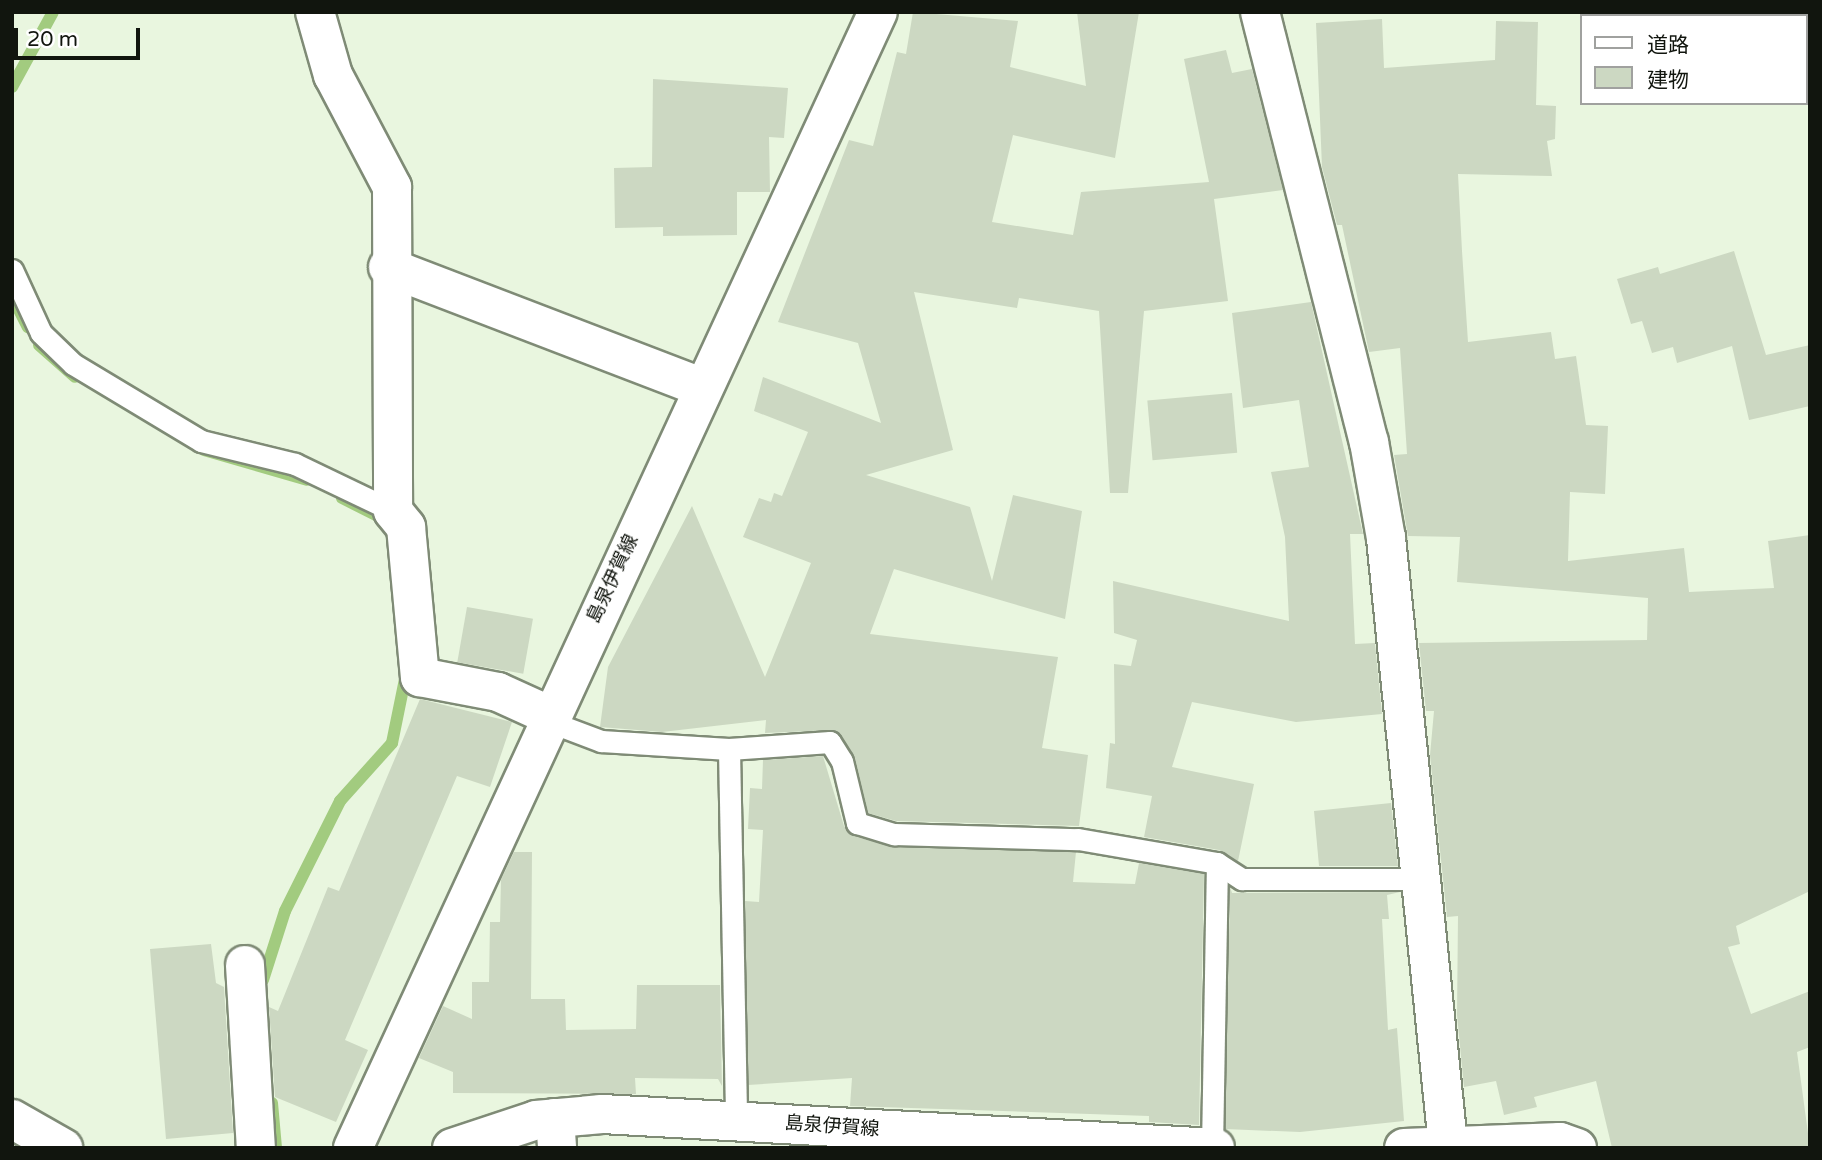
<!DOCTYPE html>
<html>
<head>
<meta charset="utf-8">
<style>
	body { margin:0 }
	#map { position:relative; width:1822px; height:1160px; overflow:hidden; background:#e9f6df; font-family:"Varela Round","Noto Sans JP",sans-serif }
	div>[style] { position:absolute }
	[style*='--x'] { left:calc(var(--x)*1px); top:calc(var(--y)*1px); width:calc(var(--w)*1px); rotate:calc(var(--a)*1deg) }
	.stream>* { height:12px; margin:-6px; padding:0 6px; transform-origin:6px; border-radius:6px; background:#a2cb7f }
	.building>* { inset:0; background:#ccd8c2; transform-origin:0 0 }
	.roads { filter:drop-shadow(2px 0 #7f8b76) drop-shadow(-2px 0 #7f8b76) drop-shadow(0 2px #7f8b76) drop-shadow(0 -2px #7f8b76) }
	.lane>* { height:21px; margin:-10.5px; padding:0 10.5px; transform-origin:10.5px; border-radius:10.5px; background:#fff }
	.street>* { height:38px; margin:-19px; padding:0 19px; transform-origin:19px; border-radius:19px; background:#fff }
	.secondary>* { height:38px; margin:-19px; padding:0 19px; transform-origin:19px; border-radius:19px; background:#fff }
	span { translate:-50% -50%; white-space:nowrap; text-align:center; line-height:1.15; -webkit-text-stroke:6px #fff; paint-order:stroke }
	.street-label { font-size:19px; color:#11150e }
	.frame { position:absolute; inset:0; border:14px solid #11150e; pointer-events:none }
	.legend { position:absolute; left:1580px; top:14px; width:228px; height:91px; box-sizing:border-box; background:#fff; border:2px solid #a0a19f; margin:0; padding:9px 12px; list-style:none; font-size:21px; color:#11150e }
	.legend li { display:flex; align-items:center; gap:14px; height:35px }
	.legend b { width:35px; border:2px solid #a0a19f }
	.scale { position:absolute; left:14px; top:28px; width:126px; height:32px; box-sizing:border-box; border:4px solid #11150e; border-top:0; padding-left:9px; font-size:21px; line-height:24px; white-space:nowrap; color:#11150e; -webkit-text-stroke:5px #fff; paint-order:stroke }
</style>
</head>
<body>
<div id="map">
	<div class="stream">
		<div style="--x:12;--y:87;--w:85;--a:-61.3"></div>
		<div style="--x:12;--y:296;--w:35;--a:63"></div>
		<div style="--x:39;--y:345;--w:48;--a:41.6"></div>
		<div style="--x:204;--y:450;--w:107;--a:16.2"></div>
		<div style="--x:342;--y:498;--w:51;--a:26.6"></div>
		<div style="--x:263;--y:980;--w:72;--a:-72.3"></div>
		<div style="--x:285;--y:911;--w:123;--a:-63.4"></div>
		<div style="--x:340;--y:801;--w:78;--a:-48.1"></div>
		<div style="--x:392;--y:743;--w:70;--a:-78.5"></div>
		<div style="--x:272;--y:1103;--w:45;--a:84.9"></div>
	</div>
	<div class="building">
		<div style="clip-path:polygon(913px 12px,1018px 21px,1010px 67px,1086px 86px,1077px 12px,1139px 12px,1115px 158px,1013px 135px,992px 222px,1073px 235px,1081px 192px,1209px 182px,1184px 59px,1226px 50px,1232px 73px,1252px 69px,1283px 190px,1214px 199px,1228px 301px,1144px 311px,1128px 493px,1110px 493px,1099px 311px,1019px 298px,1017px 308px,914px 292px,953px 450px,866px 475px,970px 507px,992px 581px,1013px 495px,1082px 511px,1065px 619px,894px 569px,870px 634px,1058px 657px,1042px 748px,1088px 755px,1079px 826px,896px 821px,868px 813px,855px 758px,835px 730px,765px 733px,766px 720px,662px 732px,600px 727px,608px 667px,692px 506px,765px 677px,811px 563px,743px 537px,759px 498px,771px 502px,774px 493px,782px 496px,808px 432px,754px 411px,763px 377px,881px 423px,858px 343px,778px 322px,849px 140px,873px 146px,897px 52px,906px 54px)"></div>
		<div style="clip-path:polygon(1382px 19px,1384px 68px,1495px 60px,1496px 21px,1538px 22px,1536px 105px,1556px 106px,1555px 139px,1547px 141px,1552px 176px,1458px 174px,1462px 251px,1468px 342px,1551px 332px,1555px 359px,1576px 356px,1586px 425px,1608px 426px,1605px 494px,1570px 492px,1568px 561px,1684px 548px,1689px 592px,1774px 588px,1768px 541px,1810px 535px,1810px 891px,1736px 926px,1740px 944px,1728px 947px,1751px 1014px,1810px 991px,1810px 1047px,1797px 1052px,1810px 1148px,1612px 1148px,1596px 1081px,1534px 1097px,1537px 1107px,1504px 1115px,1496px 1081px,1464px 1087px,1457px 1015px,1458px 916px,1447px 917px,1430px 755px,1434px 711px,1426px 711px,1419px 643px,1647px 640px,1648px 598px,1457px 582px,1460px 537px,1408px 536px,1394px 455px,1407px 454px,1400px 348px,1369px 352px,1342px 225px,1337px 225px,1322px 167px,1316px 23px)"></div>
		<div style="clip-path:polygon(653px 79px,788px 88px,784px 138px,769px 137px,770px 192px,737px 192px,737px 235px,663px 236px,663px 227px,615px 228px,614px 168px,652px 167px)"></div>
		<div style="clip-path:polygon(1734px 251px,1766px 355px,1810px 345px,1810px 406px,1749px 420px,1732px 346px,1677px 363px,1673px 347px,1652px 353px,1642px 321px,1631px 324px,1617px 279px,1658px 267px,1660px 274px)"></div>
		<div style="clip-path:polygon(1311px 302px,1363px 534px,1350px 534px,1355px 644px,1375px 643px,1382px 714px,1296px 722px,1192px 702px,1172px 767px,1254px 784px,1238px 861px,1219px 850px,1144px 837px,1152px 796px,1106px 788px,1110px 743px,1115px 744px,1114px 664px,1131px 666px,1137px 640px,1114px 633px,1113px 581px,1289px 621px,1285px 537px,1271px 472px,1309px 467px,1299px 400px,1243px 408px,1232px 313px)"></div>
		<div style="left:1232px;top:393px;width:60px;height:85px;rotate:85deg"></div>
		<div style="left:467px;top:607px;width:67px;height:56px;rotate:10deg"></div>
		<div style="clip-path:polygon(420px 699px,512px 722px,490px 787px,457px 776px,345px 1040px,368px 1050px,336px 1122px,275px 1097px,269px 1007px,278px 1011px,328px 887px,339px 891px)"></div>
		<div style="clip-path:polygon(823px 756px,844px 826px,853px 836px,894px 847px,1076px 852px,1073px 882px,1135px 884px,1139px 863px,1204px 874px,1199px 1125px,1149px 1122px,1149px 1116px,850px 1106px,852px 1078px,748px 1085px,745px 901px,759px 902px,763px 830px,748px 829px,750px 788px,762px 789px,763px 760px)"></div>
		<div style="clip-path:polygon(1391px 803px,1398px 866px,1319px 866px,1314px 811px)"></div>
		<div style="clip-path:polygon(514px 852px,532px 852px,531px 999px,565px 999px,566px 1030px,636px 1029px,637px 985px,720px 985px,722px 1086px,718px 1079px,635px 1078px,636px 1094px,453px 1093px,453px 1072px,419px 1058px,443px 1006px,472px 1019px,472px 982px,489px 982px,490px 922px,500px 922px,501px 880px)"></div>
		<div style="clip-path:polygon(1230px 887px,1232px 893px,1400px 892px,1387px 895px,1389px 919px,1382px 919px,1388px 1030px,1397px 1028px,1404px 1121px,1300px 1132px,1225px 1129px)"></div>
		<div style="clip-path:polygon(211px 944px,216px 983px,224px 987px,233px 1133px,166px 1139px,150px 949px)"></div>
	</div>
	<div class="roads">
		<div class="lane">
			<div style="--x:12;--y:270;--w:69;--a:65.3"></div>
			<div style="--x:41;--y:333;--w:45;--a:44.1"></div>
			<div style="--x:73;--y:364;--w:149;--a:31"></div>
			<div style="--x:201;--y:441;--w:97;--a:13.7"></div>
			<div style="--x:295;--y:464;--w:109;--a:25.6"></div>
			<div style="--x:548;--y:721;--w:57;--a:20.7"></div>
			<div style="--x:601;--y:741;--w:128;--a:3.6"></div>
			<div style="--x:729;--y:749;--w:372;--a:88.9"></div>
			<div style="--x:729;--y:749;--w:101;--a:-4"></div>
			<div style="--x:830;--y:742;--w:22;--a:58"></div>
			<div style="--x:842;--y:761;--w:64;--a:76.4"></div>
			<div style="--x:857;--y:823;--w:39;--a:17"></div>
			<div style="--x:894;--y:834;--w:184;--a:1.6"></div>
			<div style="--x:1078;--y:839;--w:141;--a:9.8"></div>
			<div style="--x:1217;--y:863;--w:30;--a:33"></div>
			<div style="--x:1242;--y:879;--w:176;--a:0"></div>
			<div style="--x:1212;--y:1148;--w:285;--a:-89"></div>
		</div>
		<div class="street">
			<div style="--x:315;--y:12;--w:66;--a:74.1"></div>
			<div style="--x:333;--y:75;--w:127;--a:62.2"></div>
			<div style="--x:392;--y:187;--w:324;--a:89.8"></div>
			<div style="--x:393;--y:511;--w:21;--a:51"></div>
			<div style="--x:406;--y:527;--w:151;--a:84.7"></div>
			<div style="--x:420;--y:677;--w:79;--a:10.9"></div>
			<div style="--x:498;--y:692;--w:58;--a:24.4"></div>
			<div style="--x:1260;--y:12;--w:444;--a:75.8"></div>
			<div style="--x:1369;--y:442;--w:97;--a:80"></div>
			<div style="--x:1386;--y:538;--w:609;--a:84.16"></div>
			<div style="--x:388;--y:267;--w:335;--a:21"></div>
			<div style="--x:245;--y:965;--w:183;--a:86.6"></div>
			<div style="--x:555;--y:1118;--w:30;--a:86"></div>
			<div style="--x:12;--y:1119;--w:59;--a:29.6"></div>
		</div>
		<div class="secondary">
			<div style="--x:353;--y:1148;--w:1251;--a:-65.2"></div>
			<div style="--x:452;--y:1148;--w:89;--a:-18.4"></div>
			<div style="--x:536;--y:1120;--w:66;--a:-5.2"></div>
			<div style="--x:602;--y:1114;--w:614;--a:3.17"></div>
			<div style="--x:1404;--y:1148;--w:156;--a:-2.2"></div>
			<div style="--x:1560;--y:1142;--w:18;--a:19"></div>
		</div>
	</div>
	<div class="street-label">
		<span style="left:613px;top:579px;rotate:-65deg">島泉伊賀線</span>
		<span style="left:832px;top:1127px;rotate:4deg">島泉伊賀線</span>
	</div>
	<div class="frame"></div>
	<ul class="legend">
	<li><b style="height:9px;background:#fff"></b>道路</li>
	<li><b style="height:19px;background:#ccd8c2"></b>建物</li>
	</ul>
	<div class="scale">20 m</div>
</div>
</body>
</html>
